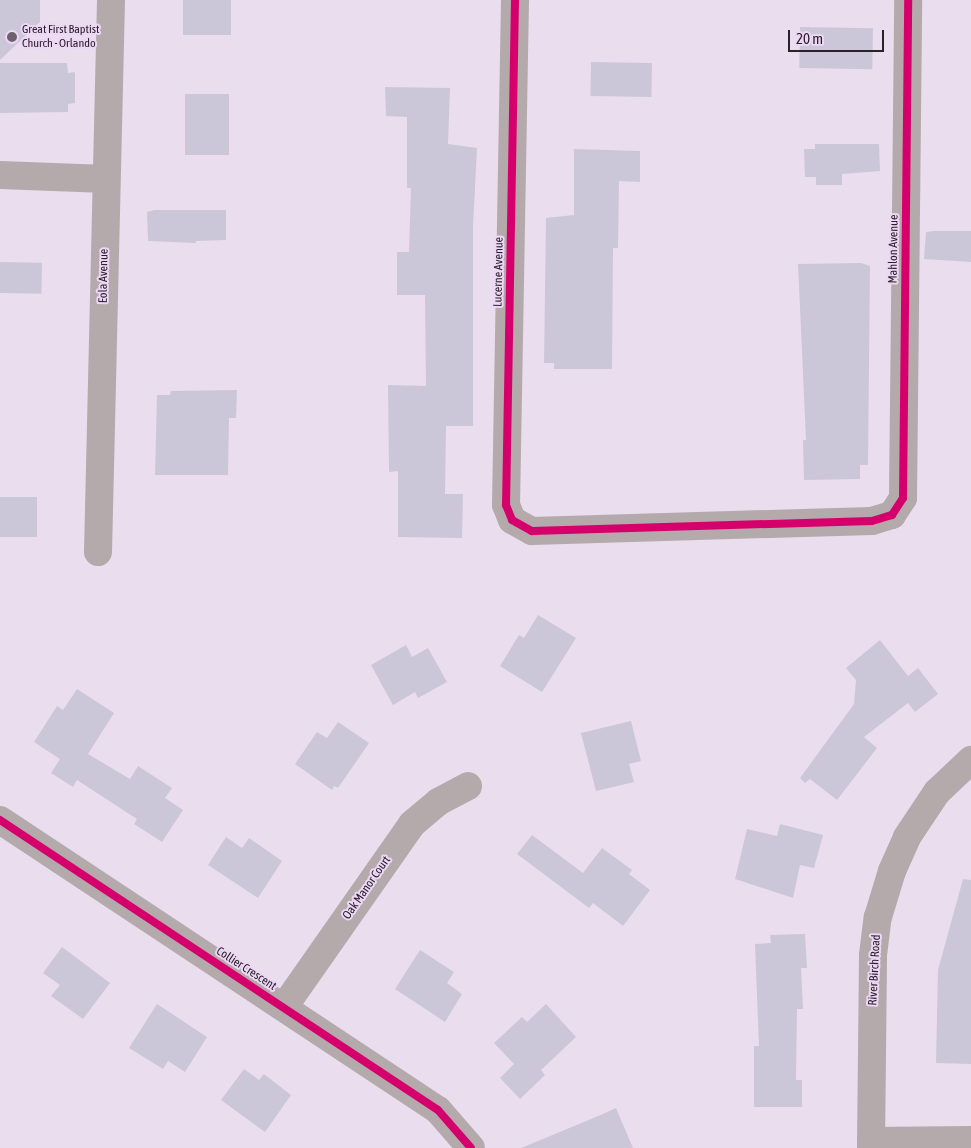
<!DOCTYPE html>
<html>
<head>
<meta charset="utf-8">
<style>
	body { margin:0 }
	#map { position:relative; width:971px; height:1148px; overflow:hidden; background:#eaddee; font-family:"Asap Condensed",sans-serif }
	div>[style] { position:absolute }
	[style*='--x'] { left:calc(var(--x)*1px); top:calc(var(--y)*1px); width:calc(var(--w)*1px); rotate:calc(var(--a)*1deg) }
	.building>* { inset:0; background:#ccc7d8; transform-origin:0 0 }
	.minor>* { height:28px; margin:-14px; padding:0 14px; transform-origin:14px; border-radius:14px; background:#b4a9ab }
	.cycleway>* { height:8px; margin:-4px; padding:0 4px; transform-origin:4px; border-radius:4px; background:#d6006c }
	.dots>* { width:14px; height:14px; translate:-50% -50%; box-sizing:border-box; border:2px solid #edd7f4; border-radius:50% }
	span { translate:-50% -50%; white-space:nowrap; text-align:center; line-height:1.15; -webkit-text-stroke:4px #edd7f4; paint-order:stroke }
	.poi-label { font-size:12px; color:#29212b }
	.left { translate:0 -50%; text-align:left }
	.street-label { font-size:12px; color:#29212b }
	.scale { position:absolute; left:788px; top:30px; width:96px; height:22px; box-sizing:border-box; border:2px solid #29212b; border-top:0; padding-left:6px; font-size:15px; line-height:18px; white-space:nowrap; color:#29212b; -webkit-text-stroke:4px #edd7f4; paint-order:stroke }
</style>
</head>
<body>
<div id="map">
	<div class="building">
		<div style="clip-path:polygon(0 0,40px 0,40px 22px,0 60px)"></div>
		<div style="left:183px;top:0;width:48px;height:35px"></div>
		<div style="left:800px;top:27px;width:73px;height:41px;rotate:1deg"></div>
		<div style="left:591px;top:62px;width:61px;height:34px;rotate:1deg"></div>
		<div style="clip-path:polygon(0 63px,67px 63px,68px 73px,75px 72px,75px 103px,68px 104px,68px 112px,0 113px)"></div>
		<div style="clip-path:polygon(385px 87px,450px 88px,448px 144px,477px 148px,473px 227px,473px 426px,446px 426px,445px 494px,463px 494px,462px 538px,398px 537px,398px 471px,389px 472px,388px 385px,426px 386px,425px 295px,397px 295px,397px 252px,409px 252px,411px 188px,407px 188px,407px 117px,386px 116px)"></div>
		<div style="left:185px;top:94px;width:44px;height:61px"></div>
		<div style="clip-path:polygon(815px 144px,879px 144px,880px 171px,842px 174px,842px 185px,816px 185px,816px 177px,805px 177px,804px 149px,815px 149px)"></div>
		<div style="clip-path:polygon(574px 149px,640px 151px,640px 182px,619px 181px,618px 248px,613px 248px,612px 369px,554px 369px,554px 363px,544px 363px,546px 218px,574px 215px)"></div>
		<div style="clip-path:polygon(154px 210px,226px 210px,226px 240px,196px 241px,196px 243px,148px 241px,147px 212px)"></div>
		<div style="clip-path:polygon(934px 231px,971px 231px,971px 262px,924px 259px,926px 232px)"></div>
		<div style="left:0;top:262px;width:42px;height:31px;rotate:1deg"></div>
		<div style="clip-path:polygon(861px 263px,870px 266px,868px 465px,860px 465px,860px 479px,804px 480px,803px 440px,806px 440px,798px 264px)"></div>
		<div style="clip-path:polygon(237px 390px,236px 418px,229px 418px,228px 475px,155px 475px,157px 395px,170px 395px,171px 391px)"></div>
		<div style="left:0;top:497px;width:37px;height:40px"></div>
		<div style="clip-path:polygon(538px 615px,576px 638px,542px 692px,500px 666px,519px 635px,524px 638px)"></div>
		<div style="clip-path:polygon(880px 640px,908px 676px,918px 668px,938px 694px,915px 712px,908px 703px,864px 737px,877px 748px,837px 800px,810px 779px,805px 783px,800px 778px,854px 704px,856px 680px,846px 668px)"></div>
		<div style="clip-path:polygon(406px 645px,412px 657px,428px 648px,447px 682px,418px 698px,415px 692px,393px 705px,371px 665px)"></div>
		<div style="clip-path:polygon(77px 689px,114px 713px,88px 754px,130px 779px,138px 766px,172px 788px,165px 798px,183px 810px,162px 842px,134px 824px,137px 819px,77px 780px,73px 787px,51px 773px,60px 759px,34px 742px,57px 706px,63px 710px)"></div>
		<div style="clip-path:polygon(631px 721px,641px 761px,629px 764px,634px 782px,596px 791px,581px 733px)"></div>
		<div style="clip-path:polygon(338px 722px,369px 743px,338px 788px,334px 786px,332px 790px,295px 764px,317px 732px,327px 738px)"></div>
		<div style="clip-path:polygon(780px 824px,823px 835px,814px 868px,800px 865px,793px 898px,735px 879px,747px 829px,777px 836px)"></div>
		<div style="clip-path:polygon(532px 835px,583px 873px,602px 848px,632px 870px,629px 874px,650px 890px,623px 926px,593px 903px,589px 908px,517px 854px)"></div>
		<div style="clip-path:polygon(226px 837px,242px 848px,249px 838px,282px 861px,258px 898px,208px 865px)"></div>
		<div style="clip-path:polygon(963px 879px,971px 880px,971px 1064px,936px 1063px,938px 970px)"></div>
		<div style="clip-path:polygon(805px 934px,807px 968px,801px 968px,803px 1009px,797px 1009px,796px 1080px,802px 1080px,802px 1107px,754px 1107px,754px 1046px,759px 1046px,755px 944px,771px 943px,770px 935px)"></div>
		<div style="clip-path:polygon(62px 947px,110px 983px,83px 1019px,51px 996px,60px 985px,43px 973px)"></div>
		<div style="clip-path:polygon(420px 950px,454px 972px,447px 983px,462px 994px,445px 1022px,395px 989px)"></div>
		<div style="clip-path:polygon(157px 1004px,207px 1037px,185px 1072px,168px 1061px,163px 1069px,129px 1048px)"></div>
		<div style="clip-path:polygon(546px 1004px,576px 1037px,541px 1070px,545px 1075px,520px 1099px,500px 1078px,514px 1064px,494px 1043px,522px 1017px,527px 1022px)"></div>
		<div style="clip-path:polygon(244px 1069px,259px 1080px,264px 1074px,291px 1095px,265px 1132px,221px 1100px)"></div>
		<div style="clip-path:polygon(616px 1108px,633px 1148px,521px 1148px,596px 1117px)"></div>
	</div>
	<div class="minor">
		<div style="--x:515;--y:0;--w:505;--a:91.02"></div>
		<div style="--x:506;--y:505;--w:16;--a:68"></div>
		<div style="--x:512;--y:520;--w:23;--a:29"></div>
		<div style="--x:532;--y:531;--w:340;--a:-1.7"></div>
		<div style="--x:872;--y:521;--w:21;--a:-17"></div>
		<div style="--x:892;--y:515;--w:20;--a:-57"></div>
		<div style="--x:903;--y:498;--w:498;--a:-89.4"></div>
		<div style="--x:0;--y:175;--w:106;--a:2.2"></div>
		<div style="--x:98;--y:552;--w:552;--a:-88.65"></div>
		<div style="--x:0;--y:820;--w:525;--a:33.51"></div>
		<div style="--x:438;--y:1110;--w:50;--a:49"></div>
		<div style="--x:284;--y:1007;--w:223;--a:-55"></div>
		<div style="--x:412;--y:824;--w:34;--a:-40"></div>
		<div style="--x:438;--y:802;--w:34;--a:-28"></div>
		<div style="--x:871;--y:1141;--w:100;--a:-0.6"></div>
		<div style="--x:871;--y:1148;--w:193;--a:-89.4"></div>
		<div style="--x:873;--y:955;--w:38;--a:-83"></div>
		<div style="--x:878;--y:917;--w:48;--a:-73.1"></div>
		<div style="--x:892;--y:871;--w:37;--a:-66"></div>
		<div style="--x:907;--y:837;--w:54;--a:-56.3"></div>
		<div style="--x:937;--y:792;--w:47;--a:-43.3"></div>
	</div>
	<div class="cycleway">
		<div style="--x:515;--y:0;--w:505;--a:91.02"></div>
		<div style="--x:506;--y:505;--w:16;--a:68"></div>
		<div style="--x:512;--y:520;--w:23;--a:29"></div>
		<div style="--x:532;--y:531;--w:340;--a:-1.7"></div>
		<div style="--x:872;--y:521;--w:21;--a:-17"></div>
		<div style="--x:892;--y:515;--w:20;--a:-57"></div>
		<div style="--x:903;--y:498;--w:498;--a:-89.4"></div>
		<div style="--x:0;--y:820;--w:525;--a:33.51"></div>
		<div style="--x:438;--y:1110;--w:50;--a:49"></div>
	</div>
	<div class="dots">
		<div style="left:12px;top:37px;background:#6d636f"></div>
	</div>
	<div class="poi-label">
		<span class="left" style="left:22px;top:37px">Great First Baptist<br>Church - Orlando</span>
	</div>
	<div class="street-label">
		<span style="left:894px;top:249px;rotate:-89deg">Mahlon Avenue</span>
		<span style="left:499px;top:272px;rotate:-89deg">Lucerne Avenue</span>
		<span style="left:104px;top:276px;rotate:-89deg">Eola Avenue</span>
		<span style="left:367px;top:888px;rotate:-55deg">Oak Manor Court</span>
		<span style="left:246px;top:969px;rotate:33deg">Collier Crescent</span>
		<span style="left:875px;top:970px;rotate:-87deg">River Birch Road</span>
	</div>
	<div class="scale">20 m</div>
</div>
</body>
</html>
